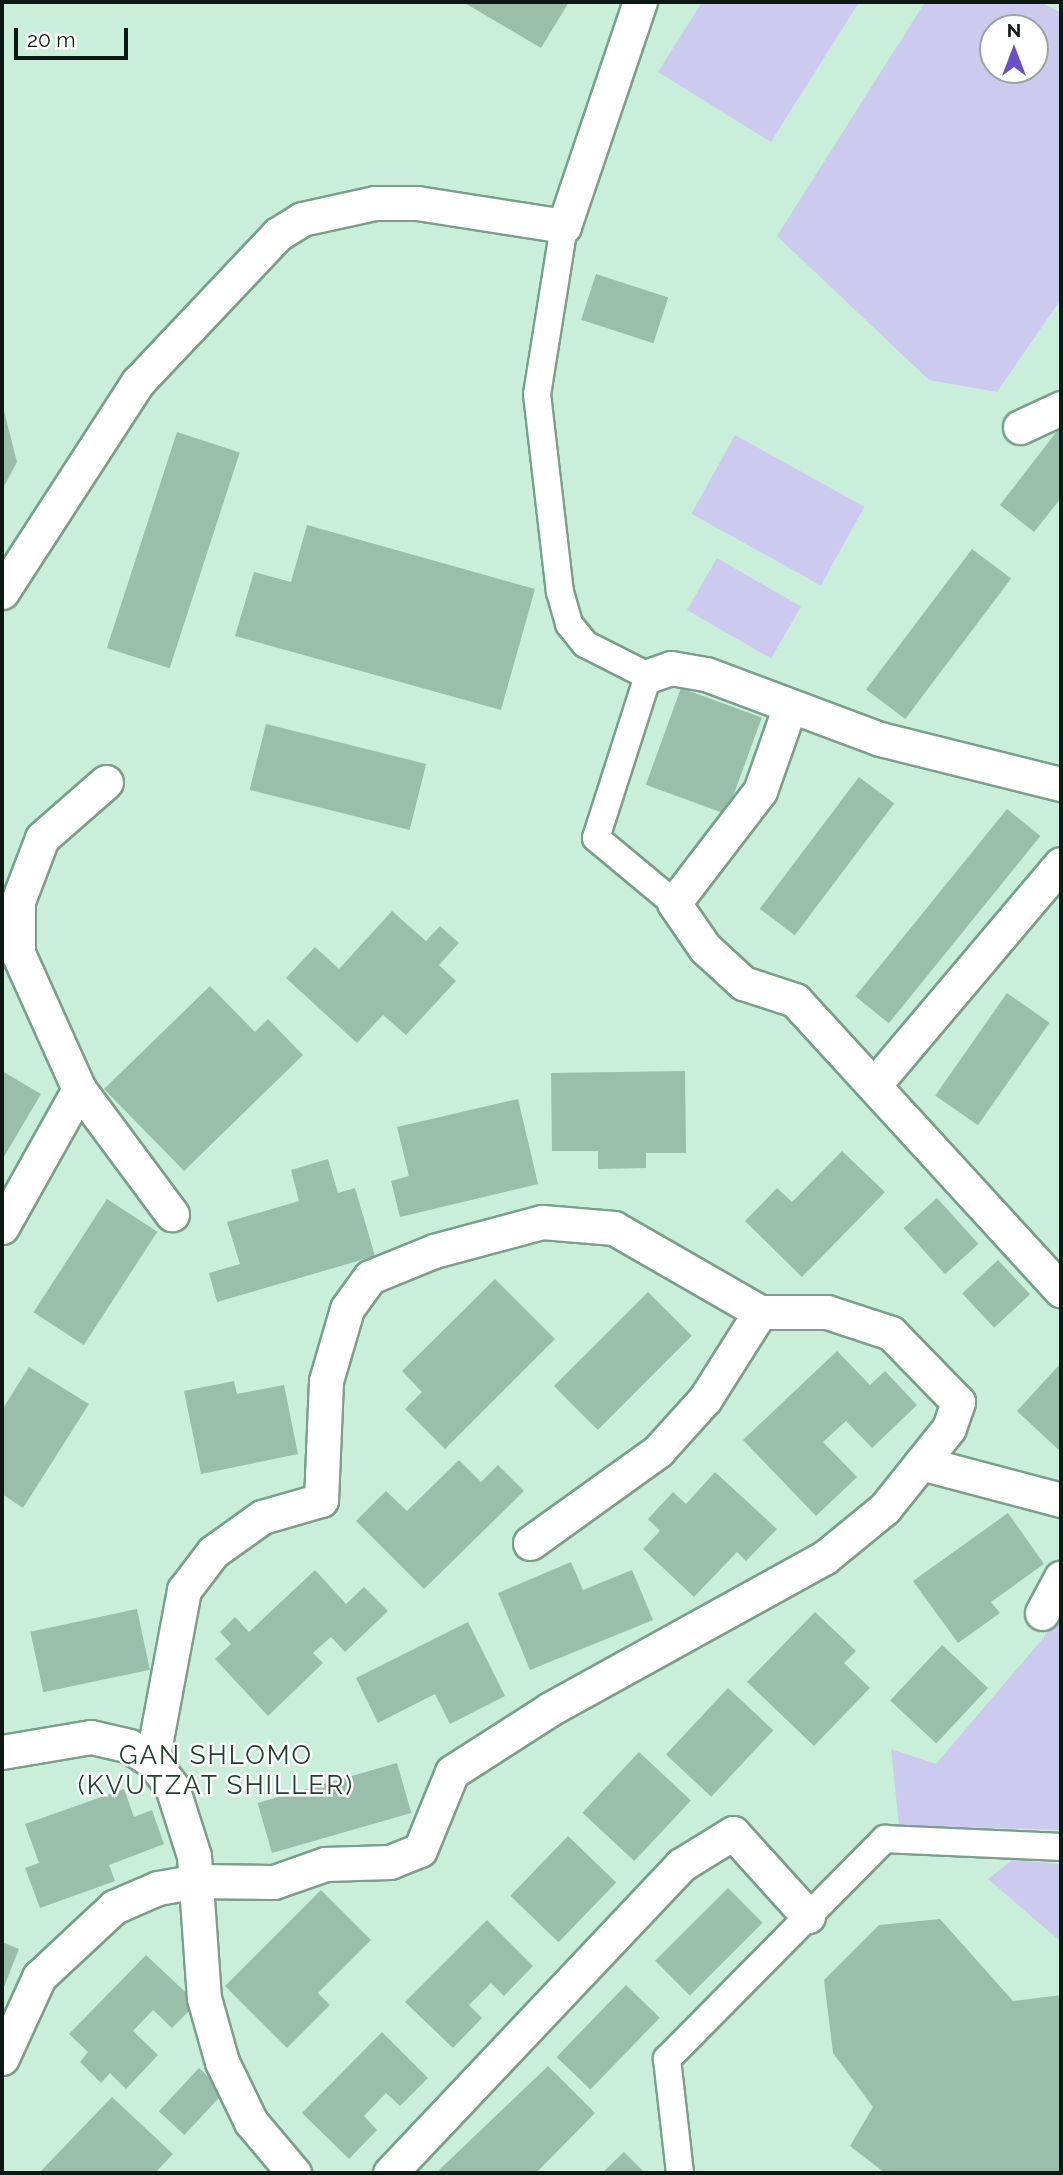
<!DOCTYPE html>
<html>
<head>
<meta charset="utf-8">
<style>
	body { margin:0 }
	#map { position:relative; width:1063px; height:2175px; overflow:hidden; background:#c9efda; font-family:Raleway,sans-serif }
	div>[style] { position:absolute }
	[style*='--x'] { left:calc(var(--x)*1px); top:calc(var(--y)*1px); width:calc(var(--w)*1px); rotate:calc(var(--a)*1deg) }
	.green>* { inset:0; background:#cdcaf0; transform-origin:0 0 }
	.building>* { inset:0; background:#99beaa; transform-origin:0 0 }
	.roads { filter:drop-shadow(2px 0 #7b9f8b) drop-shadow(-2px 0 #7b9f8b) drop-shadow(0 2px #7b9f8b) drop-shadow(0 -2px #7b9f8b) }
	.pedestrian>* { height:26px; margin:-13px; padding:0 13px; transform-origin:13px; border-radius:13px; background:#fff }
	.minor>* { height:33px; margin:-16.5px; padding:0 16.5px; transform-origin:16.5px; border-radius:16.5px; background:#fff }
	span { translate:-50% -50%; white-space:nowrap; text-align:center; line-height:1.15; -webkit-text-stroke:5px #fff; paint-order:stroke }
	.quarter-label { font-size:26px; color:#204130; letter-spacing:2px }
	.frame { position:absolute; inset:0; border:4px solid #0b1912; pointer-events:none }
	.north { position:absolute; left:979px; top:14px; width:70px; height:70px; box-sizing:border-box; background:#fff; border:2px solid #9da3a0; border-radius:50%; rotate:0deg; font-size:19px; font-weight:700; line-height:28px; text-align:center; color:#0b1912 }
	.north::after { content:''; display:block; margin:auto; width:24px; height:32px; background:#6a4fc8; clip-path:polygon(50% 0,100% 100%,50% 72%,0 100%) }
	.scale { position:absolute; left:14px; top:28px; width:114px; height:32px; box-sizing:border-box; border:4px solid #0b1912; border-top:0; padding-left:9px; font-size:21px; line-height:24px; white-space:nowrap; color:#0b1912; -webkit-text-stroke:5px #fff; paint-order:stroke }
</style>
</head>
<body>
<div id="map">
	<div class="green">
		<div style="clip-path:polygon(702px 2px,859px 2px,771px 142px,658px 72px)"></div>
		<div style="clip-path:polygon(evenodd,925px 2px,1041px 2px,1061px 13px,1061px 299px,997px 392px,929px 380px,777px 236px,925px 2px,1035px 28px,1035px 70px,993px 70px,993px 28px,1035px 28px)"></div>
		<div style="left:735px;top:435px;width:148px;height:90px;rotate:29deg"></div>
		<div style="left:717px;top:558px;width:97px;height:60px;rotate:30deg"></div>
		<div style="clip-path:polygon(1061px 1606px,1061px 1830px,899px 1825px,891px 1749px,936px 1764px,1044px 1637px)"></div>
		<div style="clip-path:polygon(1012px 1860px,1061px 1864px,1061px 1942px,988px 1879px)"></div>
	</div>
	<div class="building">
		<div style="clip-path:polygon(463px 2px,569px 2px,541px 48px)"></div>
		<div style="left:596px;top:274px;width:76px;height:48px;rotate:18deg"></div>
		<div style="clip-path:polygon(2px 403px,17px 462px,2px 490px)"></div>
		<div style="clip-path:polygon(1061px 426px,1061px 498px,1034px 532px,1000px 505px)"></div>
		<div style="left:177px;top:432px;width:66px;height:227px;rotate:18deg"></div>
		<div style="clip-path:polygon(307px 525px,535px 589px,501px 710px,235px 636px,254px 572px,291px 582px)"></div>
		<div style="left:972px;top:549px;width:49px;height:176px;rotate:37deg"></div>
		<div style="left:681px;top:688px;width:86px;height:103px;rotate:20deg"></div>
		<div style="left:266px;top:724px;width:165px;height:68px;rotate:14deg"></div>
		<div style="left:859px;top:777px;width:44px;height:165px;rotate:37deg"></div>
		<div style="left:1007px;top:809px;width:43px;height:241px;rotate:39deg"></div>
		<div style="clip-path:polygon(392px 911px,426px 941px,440px 926px,459px 943px,439px 965px,456px 981px,406px 1035px,383px 1015px,357px 1043px,286px 978px,315px 947px,339px 969px)"></div>
		<div style="clip-path:polygon(210px 986px,255px 1032px,268px 1019px,303px 1055px,184px 1171px,104px 1089px)"></div>
		<div style="left:1007px;top:993px;width:52px;height:125px;rotate:35deg"></div>
		<div style="clip-path:polygon(2px 1071px,41px 1094px,2px 1160px)"></div>
		<div style="clip-path:polygon(685px 1071px,686px 1153px,646px 1153px,646px 1168px,598px 1169px,598px 1151px,552px 1151px,551px 1073px)"></div>
		<div style="clip-path:polygon(518px 1099px,538px 1184px,400px 1217px,391px 1181px,409px 1176px,397px 1127px)"></div>
		<div style="clip-path:polygon(842px 1151px,885px 1192px,802px 1277px,745px 1221px,777px 1188px,792px 1202px)"></div>
		<div style="clip-path:polygon(328px 1159px,338px 1193px,355px 1188px,375px 1256px,217px 1302px,209px 1273px,240px 1264px,227px 1222px,299px 1201px,291px 1170px)"></div>
		<div style="left:937px;top:1198px;width:62px;height:45px;rotate:48deg"></div>
		<div style="left:107px;top:1199px;width:60px;height:135px;rotate:33deg"></div>
		<div style="left:998px;top:1260px;width:47px;height:49px;rotate:47deg"></div>
		<div style="clip-path:polygon(495px 1279px,555px 1339px,445px 1449px,405px 1409px,422px 1392px,402px 1371px)"></div>
		<div style="left:648px;top:1292px;width:62px;height:133px;rotate:45deg"></div>
		<div style="clip-path:polygon(837px 1351px,870px 1385px,885px 1371px,917px 1405px,872px 1448px,846px 1421px,823px 1442px,857px 1477px,816px 1516px,743px 1440px)"></div>
		<div style="clip-path:polygon(1061px 1363px,1061px 1452px,1017px 1411px)"></div>
		<div style="clip-path:polygon(29px 1367px,89px 1404px,23px 1508px,2px 1494px,2px 1410px)"></div>
		<div style="clip-path:polygon(234px 1381px,237px 1394px,284px 1385px,298px 1454px,201px 1474px,184px 1391px)"></div>
		<div style="clip-path:polygon(459px 1460px,481px 1482px,498px 1465px,524px 1491px,424px 1589px,356px 1521px,386px 1491px,407px 1511px)"></div>
		<div style="clip-path:polygon(715px 1472px,777px 1529px,746px 1561px,737px 1552px,694px 1597px,643px 1549px,660px 1531px,648px 1519px,673px 1492px,686px 1504px)"></div>
		<div style="clip-path:polygon(1008px 1513px,1044px 1564px,991px 1602px,1000px 1613px,958px 1643px,913px 1581px)"></div>
		<div style="clip-path:polygon(571px 1562px,583px 1590px,632px 1570px,653px 1620px,530px 1670px,498px 1593px)"></div>
		<div style="clip-path:polygon(315px 1570px,346px 1604px,364px 1587px,388px 1611px,345px 1652px,331px 1637px,313px 1653px,323px 1663px,268px 1716px,215px 1659px,231px 1644px,220px 1632px,235px 1617px,249px 1632px)"></div>
		<div style="left:137px;top:1609px;width:62px;height:109px;rotate:78deg"></div>
		<div style="clip-path:polygon(815px 1612px,856px 1651px,844px 1663px,870px 1688px,814px 1746px,747px 1682px)"></div>
		<div style="clip-path:polygon(468px 1622px,505px 1696px,450px 1724px,435px 1694px,378px 1723px,356px 1678px)"></div>
		<div style="left:942px;top:1645px;width:63px;height:76px;rotate:43deg"></div>
		<div style="left:728px;top:1688px;width:62px;height:91px;rotate:43deg"></div>
		<div style="left:639px;top:1752px;width:71px;height:83px;rotate:43deg"></div>
		<div style="left:397px;top:1763px;width:52px;height:145px;rotate:74deg"></div>
		<div style="clip-path:polygon(124px 1789px,134px 1817px,152px 1810px,164px 1844px,109px 1865px,115px 1881px,40px 1908px,25px 1868px,39px 1863px,25px 1824px)"></div>
		<div style="left:568px;top:1836px;width:67px;height:83px;rotate:44deg"></div>
		<div style="left:728px;top:1888px;width:49px;height:103px;rotate:45deg"></div>
		<div style="clip-path:polygon(321px 1890px,371px 1940px,318px 1993px,330px 2005px,287px 2048px,225px 1986px)"></div>
		<div style="clip-path:polygon(940px 1919px,1013px 2001px,1061px 1995px,1061px 2173px,885px 2173px,850px 2146px,873px 2107px,833px 2053px,824px 1980px,879px 1925px)"></div>
		<div style="clip-path:polygon(487px 1920px,533px 1966px,504px 1996px,491px 1983px,469px 2005px,482px 2018px,453px 2048px,405px 2002px)"></div>
		<div style="clip-path:polygon(2px 1942px,19px 1949px,2px 1992px)"></div>
		<div style="clip-path:polygon(146px 1955px,197px 2003px,172px 2028px,153px 2010px,133px 2031px,158px 2055px,126px 2089px,110px 2073px,101px 2083px,80px 2062px,88px 2052px,69px 2034px)"></div>
		<div style="left:626px;top:1985px;width:47px;height:100px;rotate:44deg"></div>
		<div style="clip-path:polygon(382px 2032px,428px 2078px,400px 2106px,386px 2093px,364px 2116px,377px 2130px,349px 2159px,302px 2113px)"></div>
		<div style="clip-path:polygon(548px 2066px,595px 2113px,536px 2173px,436px 2173px)"></div>
		<div style="left:199px;top:2068px;width:35px;height:59px;rotate:43deg"></div>
		<div style="clip-path:polygon(112px 2097px,173px 2154px,155px 2173px,39px 2173px)"></div>
		<div style="clip-path:polygon(624px 2152px,645px 2173px,602px 2173px)"></div>
	</div>
	<div class="roads">
		<div class="pedestrian">
			<div style="--x:564;--y:226;--w:170;--a:99.1"></div>
			<div style="--x:537;--y:394;--w:199;--a:83.4"></div>
			<div style="--x:560;--y:592;--w:33;--a:74"></div>
			<div style="--x:569;--y:624;--w:26;--a:51"></div>
			<div style="--x:585;--y:644;--w:71;--a:26.9"></div>
			<div style="--x:648;--y:676;--w:170;--a:107.8"></div>
			<div style="--x:596;--y:838;--w:102;--a:39.8"></div>
			<div style="--x:680;--y:2173;--w:115;--a:-96.5"></div>
			<div style="--x:667;--y:2059;--w:310;--a:-45.3"></div>
			<div style="--x:885;--y:1839;--w:176;--a:2.6"></div>
		</div>
		<div class="minor">
			<div style="--x:1020;--y:427;--w:45;--a:-24.9"></div>
			<div style="--x:2;--y:592;--w:250;--a:-57.1"></div>
			<div style="--x:138;--y:382;--w:204;--a:-46.6"></div>
			<div style="--x:278;--y:234;--w:28;--a:-32"></div>
			<div style="--x:302;--y:219;--w:75;--a:-12.4"></div>
			<div style="--x:375;--y:203;--w:42;--a:0"></div>
			<div style="--x:417;--y:203;--w:149;--a:8.9"></div>
			<div style="--x:564;--y:226;--w:237;--a:-71.3"></div>
			<div style="--x:648;--y:676;--w:24;--a:-19"></div>
			<div style="--x:671;--y:668;--w:36;--a:10"></div>
			<div style="--x:706;--y:674;--w:186;--a:20.5"></div>
			<div style="--x:880;--y:739;--w:187;--a:14"></div>
			<div style="--x:790;--y:706;--w:90;--a:109.4"></div>
			<div style="--x:760;--y:791;--w:141;--a:127.5"></div>
			<div style="--x:674;--y:903;--w:55;--a:55.4"></div>
			<div style="--x:705;--y:948;--w:52;--a:42.6"></div>
			<div style="--x:743;--y:983;--w:55;--a:18.1"></div>
			<div style="--x:795;--y:1000;--w:394;--a:47.5"></div>
			<div style="--x:874;--y:1085;--w:289;--a:-49.8"></div>
			<div style="--x:79;--y:1089;--w:156;--a:53.4"></div>
			<div style="--x:2;--y:1227;--w:158;--a:-60.8"></div>
			<div style="--x:79;--y:1089;--w:149;--a:-114.2"></div>
			<div style="--x:18;--y:953;--w:52;--a:-90"></div>
			<div style="--x:18;--y:901;--w:67;--a:-69.1"></div>
			<div style="--x:42;--y:838;--w:85;--a:-41.2"></div>
			<div style="--x:921;--y:1463;--w:145;--a:14.8"></div>
			<div style="--x:530;--y:1543;--w:158;--a:-35.7"></div>
			<div style="--x:658;--y:1451;--w:70;--a:-47.9"></div>
			<div style="--x:705;--y:1399;--w:103;--a:-57.7"></div>
			<div style="--x:1042;--y:1613;--w:40;--a:-62"></div>
			<div style="--x:2;--y:1752;--w:90;--a:-9.6"></div>
			<div style="--x:91;--y:1737;--w:39;--a:13"></div>
			<div style="--x:129;--y:1746;--w:27;--a:33"></div>
			<div style="--x:152;--y:1761;--w:33;--a:52"></div>
			<div style="--x:172;--y:1787;--w:72;--a:72.3"></div>
			<div style="--x:194;--y:1856;--w:142;--a:86"></div>
			<div style="--x:204;--y:1998;--w:66;--a:74.3"></div>
			<div style="--x:222;--y:2062;--w:67;--a:64.2"></div>
			<div style="--x:251;--y:2122;--w:67;--a:49.9"></div>
			<div style="--x:2;--y:2058;--w:89;--a:-65.4"></div>
			<div style="--x:39;--y:1977;--w:103;--a:-43"></div>
			<div style="--x:114;--y:1907;--w:48;--a:-23.4"></div>
			<div style="--x:158;--y:1888;--w:39;--a:-10"></div>
			<div style="--x:196;--y:1881;--w:78;--a:0.7"></div>
			<div style="--x:274;--y:1882;--w:54;--a:-19.4"></div>
			<div style="--x:325;--y:1864;--w:65;--a:-1.8"></div>
			<div style="--x:390;--y:1862;--w:32;--a:-22"></div>
			<div style="--x:420;--y:1850;--w:84;--a:-67.7"></div>
			<div style="--x:452;--y:1772;--w:117;--a:-32.7"></div>
			<div style="--x:550;--y:1709;--w:313;--a:-28.9"></div>
			<div style="--x:824;--y:1558;--w:79;--a:-39.3"></div>
			<div style="--x:885;--y:1508;--w:102;--a:-51.3"></div>
			<div style="--x:949;--y:1428;--w:28;--a:-71"></div>
			<div style="--x:958;--y:1402;--w:96;--a:-134.2"></div>
			<div style="--x:891;--y:1333;--w:67;--a:-161.8"></div>
			<div style="--x:827;--y:1312;--w:67;--a:180"></div>
			<div style="--x:760;--y:1312;--w:168;--a:-150.1"></div>
			<div style="--x:614;--y:1228;--w:72;--a:-175.2"></div>
			<div style="--x:542;--y:1222;--w:112;--a:165"></div>
			<div style="--x:434;--y:1251;--w:69;--a:157.9"></div>
			<div style="--x:370;--y:1277;--w:39;--a:126"></div>
			<div style="--x:347;--y:1309;--w:75;--a:106.3"></div>
			<div style="--x:326;--y:1381;--w:119;--a:92.4"></div>
			<div style="--x:321;--y:1500;--w:61;--a:163.9"></div>
			<div style="--x:262;--y:1517;--w:60;--a:144.5"></div>
			<div style="--x:213;--y:1552;--w:48;--a:127.3"></div>
			<div style="--x:184;--y:1590;--w:174;--a:100.6"></div>
			<div style="--x:390;--y:2173;--w:424;--a:-46.6"></div>
			<div style="--x:681;--y:1865;--w:61;--a:-31.6"></div>
			<div style="--x:733;--y:1833;--w:112;--a:47.9"></div>
		</div>
	</div>
	<div class="quarter-label">
		<span style="left:216px;top:1771px">GAN SHLOMO<br>(KVUTZAT SHILLER)</span>
	</div>
	<div class="frame"></div>
	<div class="north">N</div>
	<div class="scale">20 m</div>
</div>
</body>
</html>
